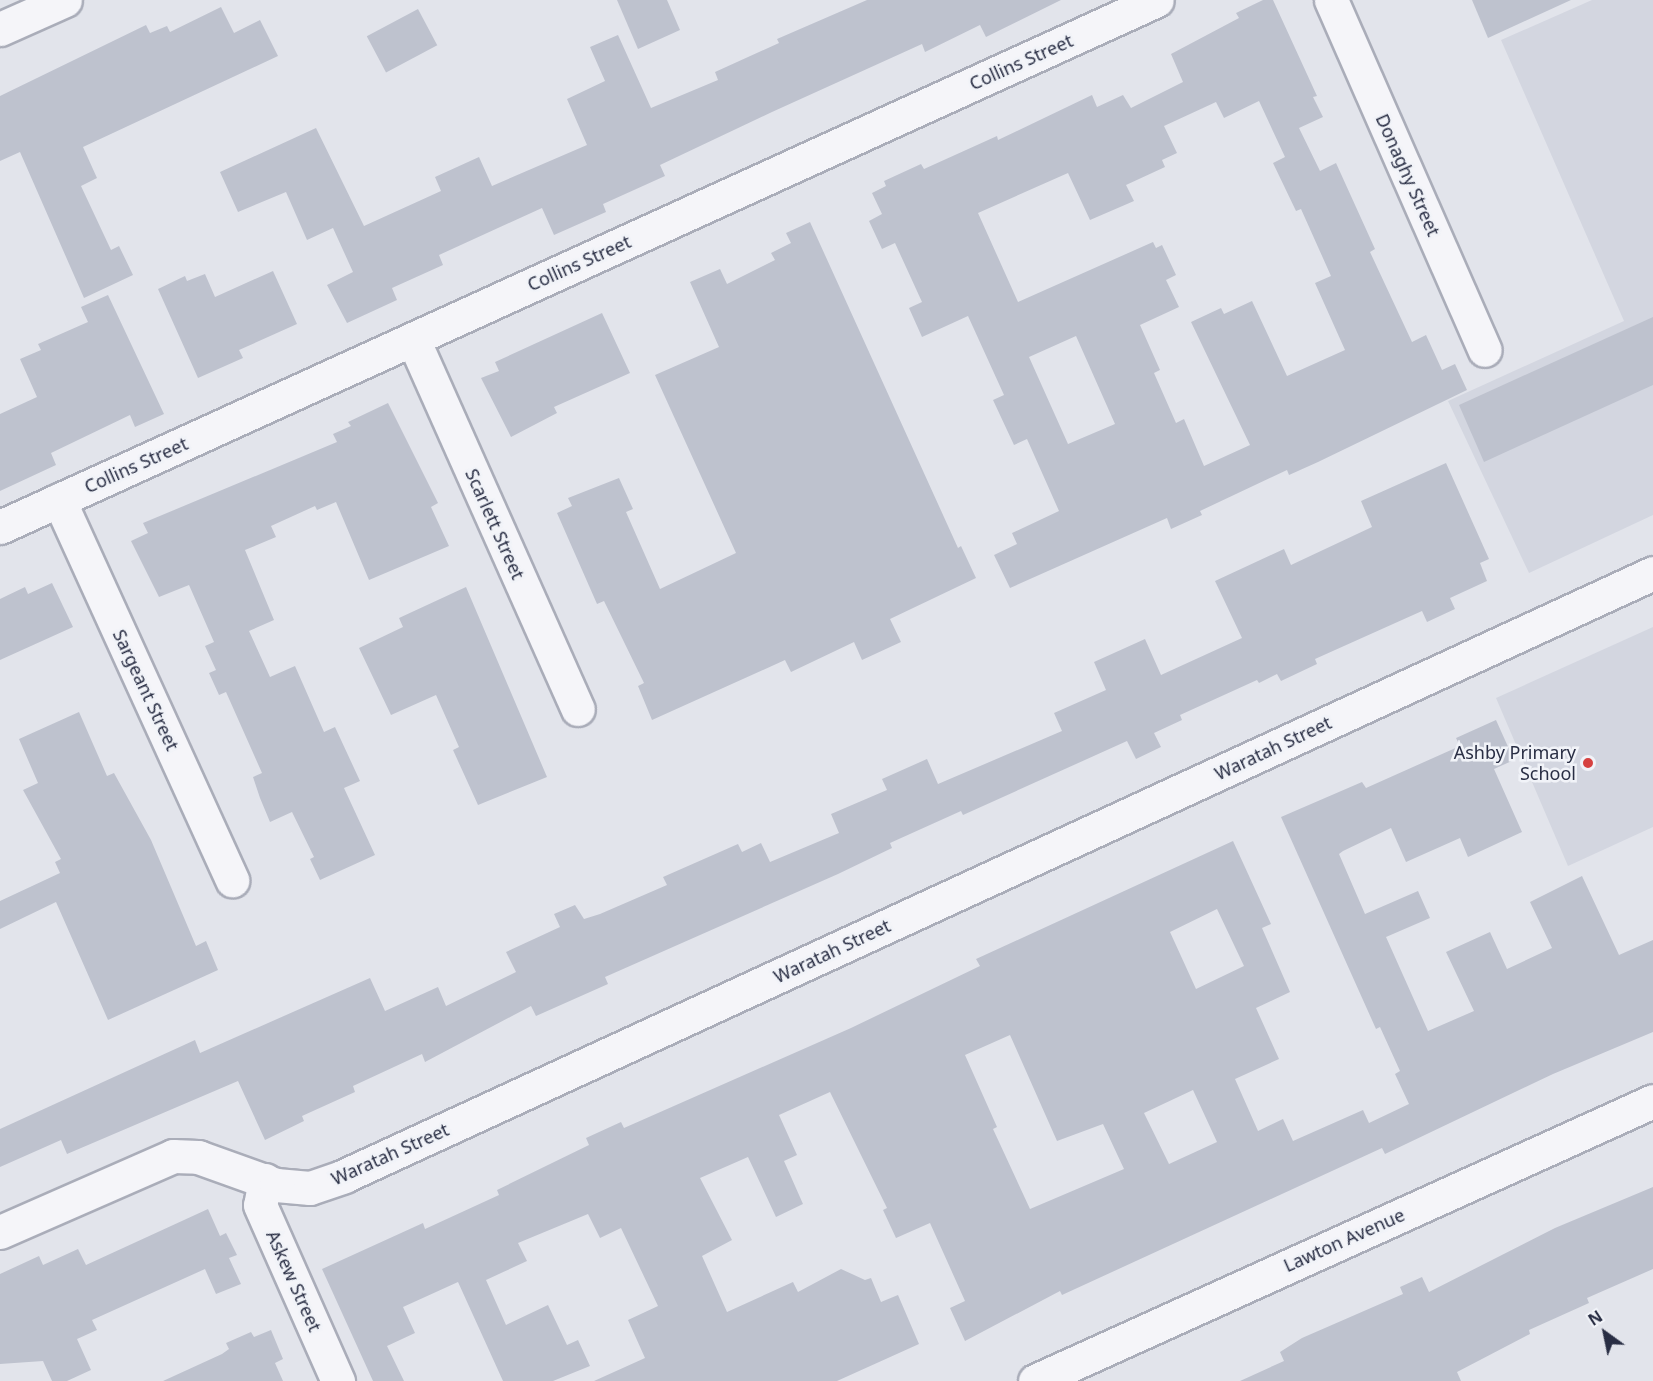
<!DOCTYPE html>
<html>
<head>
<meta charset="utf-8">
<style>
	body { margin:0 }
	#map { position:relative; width:1653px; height:1381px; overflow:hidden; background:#e2e4eb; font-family:"Noto Sans",sans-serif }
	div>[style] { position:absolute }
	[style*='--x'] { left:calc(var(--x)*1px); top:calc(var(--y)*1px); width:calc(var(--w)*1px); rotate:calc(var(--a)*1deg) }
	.built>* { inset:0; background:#d3d6e0 }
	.building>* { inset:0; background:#bec2ce; transform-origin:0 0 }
	.roads { filter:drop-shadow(2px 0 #aaadb9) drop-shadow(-2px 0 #aaadb9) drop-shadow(0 2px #aaadb9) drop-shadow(0 -2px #aaadb9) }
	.minor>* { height:33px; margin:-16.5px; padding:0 16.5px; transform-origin:16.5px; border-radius:16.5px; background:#f5f5f9 }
	.dots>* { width:16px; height:16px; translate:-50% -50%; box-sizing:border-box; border:3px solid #f1f3f8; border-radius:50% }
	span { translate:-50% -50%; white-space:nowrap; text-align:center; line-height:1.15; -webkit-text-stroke:5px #f1f3f8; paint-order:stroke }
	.street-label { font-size:18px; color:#292e44 }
	.poi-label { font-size:18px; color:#292e44 }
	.right { translate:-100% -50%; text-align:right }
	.north { position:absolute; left:1575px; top:1303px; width:60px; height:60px; -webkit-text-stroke:4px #f1f3f8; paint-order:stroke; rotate:327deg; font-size:16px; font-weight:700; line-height:24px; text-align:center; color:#292e44 }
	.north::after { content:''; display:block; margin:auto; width:21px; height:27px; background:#292e44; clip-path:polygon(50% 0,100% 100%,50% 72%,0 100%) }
</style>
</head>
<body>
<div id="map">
	<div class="built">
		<div style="clip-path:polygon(1592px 0,1653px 0,1653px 515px,1529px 573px,1448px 401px,1624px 321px,1501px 40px)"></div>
		<div style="clip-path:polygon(1653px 627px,1653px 827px,1568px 866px,1496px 698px)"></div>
	</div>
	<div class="building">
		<div style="clip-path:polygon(617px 0,667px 0,680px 30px,638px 49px)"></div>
		<div style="clip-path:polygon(867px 0,1061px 0,986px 37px,980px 25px,925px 52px,922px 44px,772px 112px,660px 165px,665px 176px,603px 204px,606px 212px,554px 235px,542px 208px,439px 255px,443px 265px,392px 288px,397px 300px,347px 323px,327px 285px,353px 272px,333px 228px,307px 240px,286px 192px,238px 212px,220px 172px,316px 128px,364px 226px,441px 191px,435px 177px,479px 157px,492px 186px,587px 145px,567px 99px,605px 81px,590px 47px,618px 35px,651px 108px,718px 80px,715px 72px,779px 43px,777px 39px)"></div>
		<div style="clip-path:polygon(evenodd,1263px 0,1273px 0,1317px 96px,1313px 97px,1323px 117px,1299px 128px,1320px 171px,1336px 163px,1375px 249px,1370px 252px,1412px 342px,1426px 335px,1442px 370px,1455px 364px,1467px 390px,1318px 462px,1289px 475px,1287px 470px,1200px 511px,1202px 515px,1171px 529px,1167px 518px,1010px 588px,994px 555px,1017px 544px,1012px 533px,1059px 511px,1027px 439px,1014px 445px,993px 400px,1004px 395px,968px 316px,922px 337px,909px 308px,922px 302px,895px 243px,882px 249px,869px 221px,882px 214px,872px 193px,886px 186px,884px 181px,921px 164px,924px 169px,997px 136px,998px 140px,1092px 95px,1097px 107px,1123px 95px,1131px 108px,1183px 82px,1171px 54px,1239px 18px,1236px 13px,1263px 0,1259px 101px,1285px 157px,1273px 163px,1296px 211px,1301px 209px,1331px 276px,1315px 283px,1345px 350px,1287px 376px,1252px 301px,1224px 314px,1221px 308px,1191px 322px,1250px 445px,1204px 466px,1184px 419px,1176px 423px,1154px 373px,1160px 370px,1140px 325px,1179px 307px,1166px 280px,1176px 275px,1162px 245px,1156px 248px,1153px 242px,1018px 302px,978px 213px,1068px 173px,1090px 220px,1134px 201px,1126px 185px,1165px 167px,1162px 160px,1177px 153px,1164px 126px,1216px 102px,1224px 118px,1259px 101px,1263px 0,1076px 336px,1115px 424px,1068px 444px,1029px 357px,1076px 336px)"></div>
		<div style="clip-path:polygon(1472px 0,1571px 0,1488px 38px)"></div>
		<div style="clip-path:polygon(221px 7px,234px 33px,260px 20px,278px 56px,83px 147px,97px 178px,81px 186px,111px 250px,119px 246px,133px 275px,84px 298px,20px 152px,0 161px,0 96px,146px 25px,150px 33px,167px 26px,170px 32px)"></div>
		<div style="left:418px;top:9px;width:41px;height:58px;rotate:62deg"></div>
		<div style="clip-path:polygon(810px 222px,958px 548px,961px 546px,976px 578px,890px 619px,901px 642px,862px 660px,854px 642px,791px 672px,785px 660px,652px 720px,638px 686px,644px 683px,604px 601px,597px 604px,557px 513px,572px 506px,568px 498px,619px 478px,633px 509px,626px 512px,660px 589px,736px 553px,655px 375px,719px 347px,690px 282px,720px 269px,727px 284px,775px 260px,771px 253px,791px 243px,786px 233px)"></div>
		<div style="clip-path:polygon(273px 271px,297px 324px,239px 350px,243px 358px,198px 378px,158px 289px,185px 276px,187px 281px,205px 274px,215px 297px)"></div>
		<div style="clip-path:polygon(108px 295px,164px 414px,135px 427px,130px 415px,51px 453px,56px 465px,0 491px,0 414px,37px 397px,20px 359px,41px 350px,38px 344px,88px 322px,81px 307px)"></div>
		<div style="clip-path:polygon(602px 313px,630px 373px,554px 407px,557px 413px,511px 437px,481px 378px,499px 371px,495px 362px)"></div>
		<div style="clip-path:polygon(1653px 317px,1653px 385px,1484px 462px,1459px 405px)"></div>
		<div style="clip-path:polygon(388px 403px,438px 503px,431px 507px,449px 546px,369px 580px,336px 502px,317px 510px,315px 506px,271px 526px,276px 537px,245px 550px,274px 620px,249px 631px,270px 677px,295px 666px,324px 732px,335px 727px,360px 781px,344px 788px,375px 855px,320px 880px,310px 859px,314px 857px,292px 812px,270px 822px,260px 798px,253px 777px,262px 773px,226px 692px,219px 695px,209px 673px,216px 670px,205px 646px,214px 642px,189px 585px,159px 597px,131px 541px,148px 533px,143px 523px,337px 442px,333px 434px,351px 426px,348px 422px)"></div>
		<div style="clip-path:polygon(1446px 463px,1489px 559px,1480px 563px,1487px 581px,1450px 598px,1455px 609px,1427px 622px,1422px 611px,1315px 659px,1317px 664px,1281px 681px,1277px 674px,1259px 683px,1257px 680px,1180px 715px,1182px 720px,1154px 733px,1161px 747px,1136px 759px,1127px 741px,963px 815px,961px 811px,890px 843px,892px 848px,838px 874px,605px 977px,608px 984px,536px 1016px,531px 1006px,425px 1062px,422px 1054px,353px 1086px,355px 1092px,302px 1116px,304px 1121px,265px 1140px,238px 1081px,67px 1154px,61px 1140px,0 1167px,0 1129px,195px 1040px,200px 1053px,370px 978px,385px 1011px,438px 987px,446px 1006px,516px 972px,506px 952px,560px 927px,554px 914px,575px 905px,584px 919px,600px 914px,667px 885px,663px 877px,738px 844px,742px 852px,761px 843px,770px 862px,839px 833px,831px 814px,887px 790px,882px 779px,927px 759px,938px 784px,1062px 731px,1054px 713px,1106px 690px,1094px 662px,1145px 639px,1161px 675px,1242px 638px,1215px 581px,1284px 549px,1291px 565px,1372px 527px,1361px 501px)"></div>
		<div style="clip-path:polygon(52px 583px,73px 627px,0 660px,0 599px,25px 587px,28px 594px)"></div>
		<div style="clip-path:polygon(466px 587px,547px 777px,478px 805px,453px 750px,459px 747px,436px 695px,391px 715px,359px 648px,403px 627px,399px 618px)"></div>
		<div style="clip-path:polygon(79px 712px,107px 776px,114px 773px,151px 840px,196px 946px,206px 941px,218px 970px,108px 1020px,56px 902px,0 929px,0 901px,60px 873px,55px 862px,61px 859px,23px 790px,38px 783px,19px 739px)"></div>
		<div style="clip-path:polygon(evenodd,1496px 720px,1514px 760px,1494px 769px,1522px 832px,1468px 857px,1460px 838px,1406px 862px,1391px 828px,1343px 851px,1339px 854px,1365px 914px,1418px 891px,1430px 918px,1386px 937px,1428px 1031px,1474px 1011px,1446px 952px,1490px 932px,1507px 969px,1552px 948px,1530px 902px,1582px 876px,1619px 955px,1653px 940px,1653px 1032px,1553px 1074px,1385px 1154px,1382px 1148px,1062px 1295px,1060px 1291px,965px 1341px,950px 1308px,965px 1301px,930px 1223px,896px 1238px,883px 1210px,887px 1208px,830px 1092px,779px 1115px,797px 1155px,784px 1161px,803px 1204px,776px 1217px,748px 1157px,700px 1178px,732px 1240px,702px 1256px,727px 1312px,793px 1282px,798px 1292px,841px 1269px,865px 1280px,871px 1278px,881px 1302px,898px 1295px,919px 1344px,837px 1381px,594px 1381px,645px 1358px,628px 1320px,658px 1306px,621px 1228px,600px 1238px,588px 1214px,518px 1243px,527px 1261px,486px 1280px,506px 1325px,548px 1305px,567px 1345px,578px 1340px,590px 1366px,553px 1381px,503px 1381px,458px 1282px,403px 1307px,415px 1333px,387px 1346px,404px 1381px,373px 1381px,322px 1269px,423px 1223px,425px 1229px,499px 1195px,497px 1190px,589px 1145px,586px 1138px,621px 1122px,624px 1128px,851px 1028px,980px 966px,976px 959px,1233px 841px,1271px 924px,1262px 928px,1290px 992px,1256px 1008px,1279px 1059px,1235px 1079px,1258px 1131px,1283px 1119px,1293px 1141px,1363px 1110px,1369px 1123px,1409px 1104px,1395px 1074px,1400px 1071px,1380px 1027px,1376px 1029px,1281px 817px,1362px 782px,1366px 788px,1460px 746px,1456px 738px,1496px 720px,1217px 909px,1244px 966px,1196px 989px,1170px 932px,1217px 909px,1496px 720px,1010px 1035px,1057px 1141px,1103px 1124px,1124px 1169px,1030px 1209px,993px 1129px,997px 1127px,965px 1055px,1010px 1035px,1496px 720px,1193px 1090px,1217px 1142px,1169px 1164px,1144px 1113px,1193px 1090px)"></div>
		<div style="clip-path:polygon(1653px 1187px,1653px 1269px,1587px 1298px,1589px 1303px,1529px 1330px,1530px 1334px,1457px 1372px,1461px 1381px,1240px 1381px,1284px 1361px,1280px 1352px,1302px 1338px,1403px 1294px,1400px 1287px,1422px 1277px,1429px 1292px,1555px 1228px)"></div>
		<div style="clip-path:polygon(208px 1209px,220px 1236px,226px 1233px,237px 1255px,229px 1258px,241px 1284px,216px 1294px,205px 1269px,92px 1320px,97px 1330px,77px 1339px,91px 1370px,67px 1381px,52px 1381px,43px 1361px,0 1364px,0 1274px,39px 1256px,43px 1265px,78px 1249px,86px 1265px)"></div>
		<div style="clip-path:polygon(271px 1330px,283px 1359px,275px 1363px,283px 1381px,163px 1381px,222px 1354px,229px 1349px,226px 1343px,251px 1332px,254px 1337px)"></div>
	</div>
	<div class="roads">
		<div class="minor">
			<div style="--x:1331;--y:0;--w:382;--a:66.3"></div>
			<div style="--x:0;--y:29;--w:71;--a:-24"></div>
			<div style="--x:413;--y:339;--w:405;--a:66"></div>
			<div style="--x:59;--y:500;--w:418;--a:65.5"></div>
			<div style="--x:0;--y:527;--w:1271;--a:-24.49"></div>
			<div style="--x:265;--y:1180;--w:25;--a:101"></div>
			<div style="--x:260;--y:1205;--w:193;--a:66.1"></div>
			<div style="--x:0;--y:1232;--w:189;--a:-23.7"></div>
			<div style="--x:173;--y:1156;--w:25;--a:2"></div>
			<div style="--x:198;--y:1157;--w:83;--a:19.7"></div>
			<div style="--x:276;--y:1185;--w:34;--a:5"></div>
			<div style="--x:310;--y:1188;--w:36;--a:-19"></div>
			<div style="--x:344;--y:1176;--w:1441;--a:-24.73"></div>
			<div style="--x:1035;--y:1381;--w:678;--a:-24.37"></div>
		</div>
	</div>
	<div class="dots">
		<div style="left:1588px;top:763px;background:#d64140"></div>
	</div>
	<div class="street-label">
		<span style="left:1021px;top:62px;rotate:-24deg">Collins Street</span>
		<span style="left:1408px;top:175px;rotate:66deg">Donaghy Street</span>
		<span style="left:579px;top:263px;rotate:-24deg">Collins Street</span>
		<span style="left:136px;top:465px;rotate:-24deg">Collins Street</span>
		<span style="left:495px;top:524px;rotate:66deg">Scarlett Street</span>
		<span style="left:146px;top:690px;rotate:65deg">Sargeant Street</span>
		<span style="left:1273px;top:748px;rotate:-25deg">Waratah Street</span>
		<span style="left:832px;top:951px;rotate:-25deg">Waratah Street</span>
		<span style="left:390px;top:1154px;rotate:-24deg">Waratah Street</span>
		<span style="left:1344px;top:1240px;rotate:-24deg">Lawton Avenue</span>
		<span style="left:294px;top:1281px;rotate:66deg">Askew Street</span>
	</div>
	<div class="poi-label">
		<span class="right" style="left:1576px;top:763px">Ashby Primary<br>School</span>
	</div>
	<div class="north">N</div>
</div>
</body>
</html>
